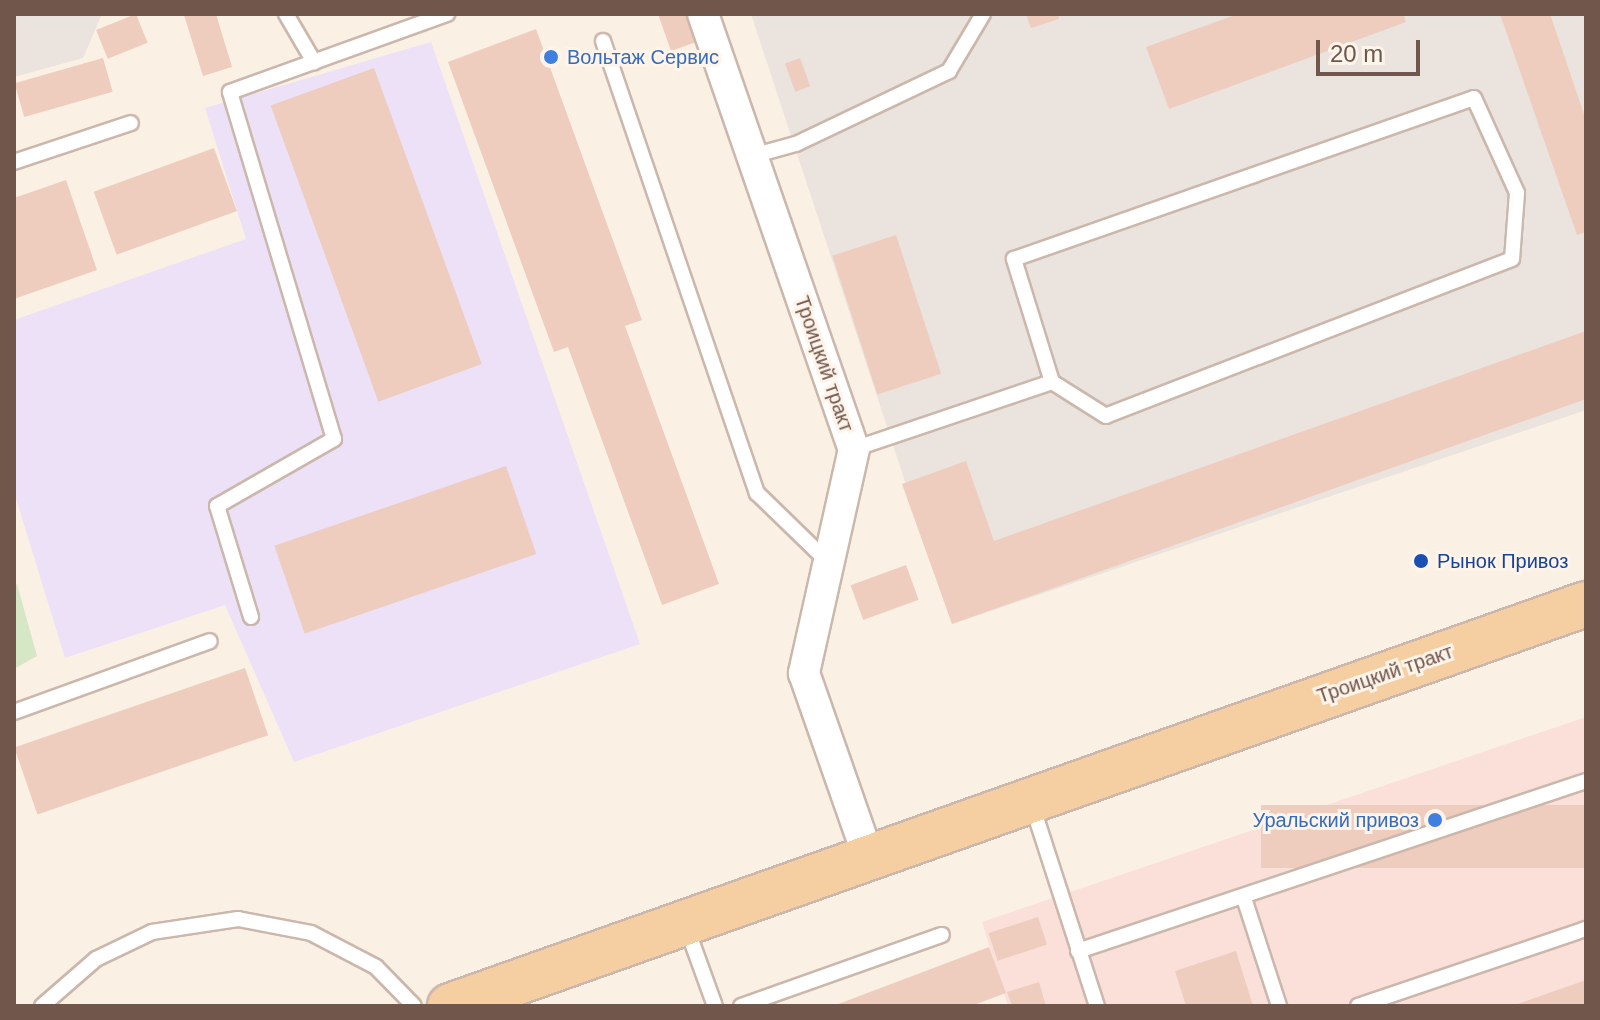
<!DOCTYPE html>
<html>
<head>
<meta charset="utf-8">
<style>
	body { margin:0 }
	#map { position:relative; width:1600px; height:1020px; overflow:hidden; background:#fbf0e4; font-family:Helvetica,sans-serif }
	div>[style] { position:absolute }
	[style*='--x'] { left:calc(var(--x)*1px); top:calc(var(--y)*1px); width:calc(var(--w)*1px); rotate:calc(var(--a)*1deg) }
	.commercial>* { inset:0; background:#fae0d9 }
	.industrial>* { inset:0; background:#eae3de }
	.education>* { inset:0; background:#ede1f7 }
	.green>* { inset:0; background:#d5e7c4 }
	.building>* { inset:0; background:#eecdbe; transform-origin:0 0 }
	.roads { filter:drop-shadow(2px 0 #cbb7ab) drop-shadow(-2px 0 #cbb7ab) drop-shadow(0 2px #cbb7ab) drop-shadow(0 -2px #cbb7ab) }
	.lane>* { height:14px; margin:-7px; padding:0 7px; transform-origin:7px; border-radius:7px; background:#fff }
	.street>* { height:30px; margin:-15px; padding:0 15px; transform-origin:15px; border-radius:15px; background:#fff }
	.primary>* { height:44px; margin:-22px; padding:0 22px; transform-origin:22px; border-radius:22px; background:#f5cea1 }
	.dots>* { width:22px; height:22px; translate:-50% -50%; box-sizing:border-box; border:4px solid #fef4ea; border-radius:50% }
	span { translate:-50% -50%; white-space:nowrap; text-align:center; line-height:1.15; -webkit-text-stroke:6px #fef4ea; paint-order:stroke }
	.shop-label { font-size:20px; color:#366cbe }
	.left { translate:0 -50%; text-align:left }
	.right { translate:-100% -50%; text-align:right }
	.street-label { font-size:20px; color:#71564c }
	.transit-label { font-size:20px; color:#164399 }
	.frame { position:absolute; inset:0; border:16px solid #71564c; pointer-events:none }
	.scale { position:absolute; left:1316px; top:40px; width:104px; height:36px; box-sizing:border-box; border:4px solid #71564c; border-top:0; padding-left:10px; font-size:24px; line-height:28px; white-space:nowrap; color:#71564c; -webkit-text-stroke:6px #fef4ea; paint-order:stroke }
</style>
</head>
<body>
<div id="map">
	<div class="commercial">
		<div style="clip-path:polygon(1586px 717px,1586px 1006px,1008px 1006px,982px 922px)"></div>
	</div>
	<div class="industrial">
		<div style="clip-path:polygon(14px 14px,102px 14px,83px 58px,14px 77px)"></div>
		<div style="clip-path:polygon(751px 14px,1586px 14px,1586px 410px,952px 624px)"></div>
	</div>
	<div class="education">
		<div style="clip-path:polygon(431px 42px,640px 644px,294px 762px,225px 605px,65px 658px,14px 492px,14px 320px,246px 239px,205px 108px)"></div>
	</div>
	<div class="green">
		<div style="clip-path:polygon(17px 584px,37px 656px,14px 669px,14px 585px)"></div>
	</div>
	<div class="building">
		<div style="left:136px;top:14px;width:31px;height:43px;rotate:68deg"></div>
		<div style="clip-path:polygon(189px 14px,216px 14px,232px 67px,203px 76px,184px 15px)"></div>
		<div style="clip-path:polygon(658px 14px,690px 14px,699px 41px,671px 51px)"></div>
		<div style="clip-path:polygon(1026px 14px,1058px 14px,1059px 19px,1031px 28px)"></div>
		<div style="clip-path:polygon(1238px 14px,1403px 14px,1406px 22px,1169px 109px,1146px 47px)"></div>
		<div style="clip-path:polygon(1500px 14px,1550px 14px,1586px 120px,1586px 232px,1577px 235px)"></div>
		<div style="clip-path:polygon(536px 29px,642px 320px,625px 326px,719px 584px,662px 605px,568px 347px,554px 352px,448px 62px)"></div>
		<div style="left:103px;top:58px;width:35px;height:92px;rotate:74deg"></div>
		<div style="left:800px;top:58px;width:30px;height:16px;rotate:70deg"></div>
		<div style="left:374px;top:68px;width:315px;height:110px;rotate:70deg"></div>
		<div style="left:214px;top:148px;width:67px;height:128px;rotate:70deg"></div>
		<div style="clip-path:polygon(66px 180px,97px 270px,14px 299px,14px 198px)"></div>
		<div style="left:896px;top:235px;width:146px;height:67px;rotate:72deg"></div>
		<div style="clip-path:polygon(1586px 331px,1586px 399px,952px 624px,902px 484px,966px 461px,994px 541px)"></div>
		<div style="left:506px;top:466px;width:93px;height:245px;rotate:71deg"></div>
		<div style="left:906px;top:565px;width:37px;height:59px;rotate:70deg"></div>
		<div style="left:245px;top:668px;width:71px;height:244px;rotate:71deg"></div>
		<div style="left:1586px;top:805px;width:63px;height:325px;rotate:90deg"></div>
		<div style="left:1038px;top:917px;width:29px;height:52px;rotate:72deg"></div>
		<div style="clip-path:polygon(989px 947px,1006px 993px,971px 1006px,833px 1006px)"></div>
		<div style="clip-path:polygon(1236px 951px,1253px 1006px,1186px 1006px,1175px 971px)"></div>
		<div style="clip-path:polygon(1586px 980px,1586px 1006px,1512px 1006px)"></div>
		<div style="clip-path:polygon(1039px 982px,1046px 1006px,1012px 1006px,1007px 992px)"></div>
	</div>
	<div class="roads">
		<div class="lane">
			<div style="--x:286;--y:14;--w:56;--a:59.7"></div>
			<div style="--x:603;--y:41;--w:478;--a:71.2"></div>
			<div style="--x:757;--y:493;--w:100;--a:44.2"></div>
			<div style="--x:752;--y:156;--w:46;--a:-15.3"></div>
			<div style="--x:796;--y:144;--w:170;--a:-25.5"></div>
			<div style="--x:949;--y:71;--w:66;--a:-59.2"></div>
			<div style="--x:14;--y:162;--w:123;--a:-18.4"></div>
			<div style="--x:854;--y:449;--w:209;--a:-18.7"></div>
			<div style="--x:1052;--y:382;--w:129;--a:-107.2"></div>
			<div style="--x:1014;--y:259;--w:487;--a:-19.3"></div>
			<div style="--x:1474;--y:98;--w:104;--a:65.6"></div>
			<div style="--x:1517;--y:193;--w:66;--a:94.3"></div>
			<div style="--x:1512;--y:259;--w:435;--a:158.9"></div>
			<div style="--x:1106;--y:416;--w:64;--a:-147.8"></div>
			<div style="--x:251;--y:617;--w:116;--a:-107"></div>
			<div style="--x:217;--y:506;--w:135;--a:-29.8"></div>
			<div style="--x:334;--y:439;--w:362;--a:-106.7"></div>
			<div style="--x:230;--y:92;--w:231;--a:-19.8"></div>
			<div style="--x:14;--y:712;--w:208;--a:-19.9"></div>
			<div style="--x:1032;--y:805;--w:211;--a:72.1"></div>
			<div style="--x:1244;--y:898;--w:114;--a:72"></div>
			<div style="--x:686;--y:926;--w:85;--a:70.1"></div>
			<div style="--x:1078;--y:951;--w:536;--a:-18.5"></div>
			<div style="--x:42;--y:1006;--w:72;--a:-41"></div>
			<div style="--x:96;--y:959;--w:62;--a:-25.7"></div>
			<div style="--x:152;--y:932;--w:87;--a:-8.6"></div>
			<div style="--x:238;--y:919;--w:74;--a:10.9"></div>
			<div style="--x:311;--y:933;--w:73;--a:27.6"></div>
			<div style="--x:376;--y:967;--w:54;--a:45.7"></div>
			<div style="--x:741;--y:1006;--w:213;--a:-19.5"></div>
			<div style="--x:1358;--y:1006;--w:241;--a:-18.7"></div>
		</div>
		<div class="street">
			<div style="--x:703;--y:14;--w:460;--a:70.9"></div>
			<div style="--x:854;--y:449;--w:230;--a:102.6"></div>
			<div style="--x:804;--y:673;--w:194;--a:70.7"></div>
		</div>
		<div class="primary">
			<div style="--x:450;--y:1006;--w:1205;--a:-19.49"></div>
		</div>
	</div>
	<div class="dots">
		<div style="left:551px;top:57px;background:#3f7fe0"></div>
		<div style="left:1421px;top:561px;background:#1a4fb4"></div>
		<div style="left:1435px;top:820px;background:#3f7fe0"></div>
	</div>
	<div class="shop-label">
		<span class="left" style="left:567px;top:57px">Вольтаж Сервис</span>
		<span class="right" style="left:1419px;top:820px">Уральский привоз</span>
	</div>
	<div class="street-label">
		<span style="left:824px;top:364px;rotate:71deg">Троицкий тракт</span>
		<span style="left:1385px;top:674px;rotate:-19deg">Троицкий тракт</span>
	</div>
	<div class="transit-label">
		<span class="left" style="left:1437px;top:561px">Рынок Привоз</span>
	</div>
	<div class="frame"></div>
	<div class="scale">20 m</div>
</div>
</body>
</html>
